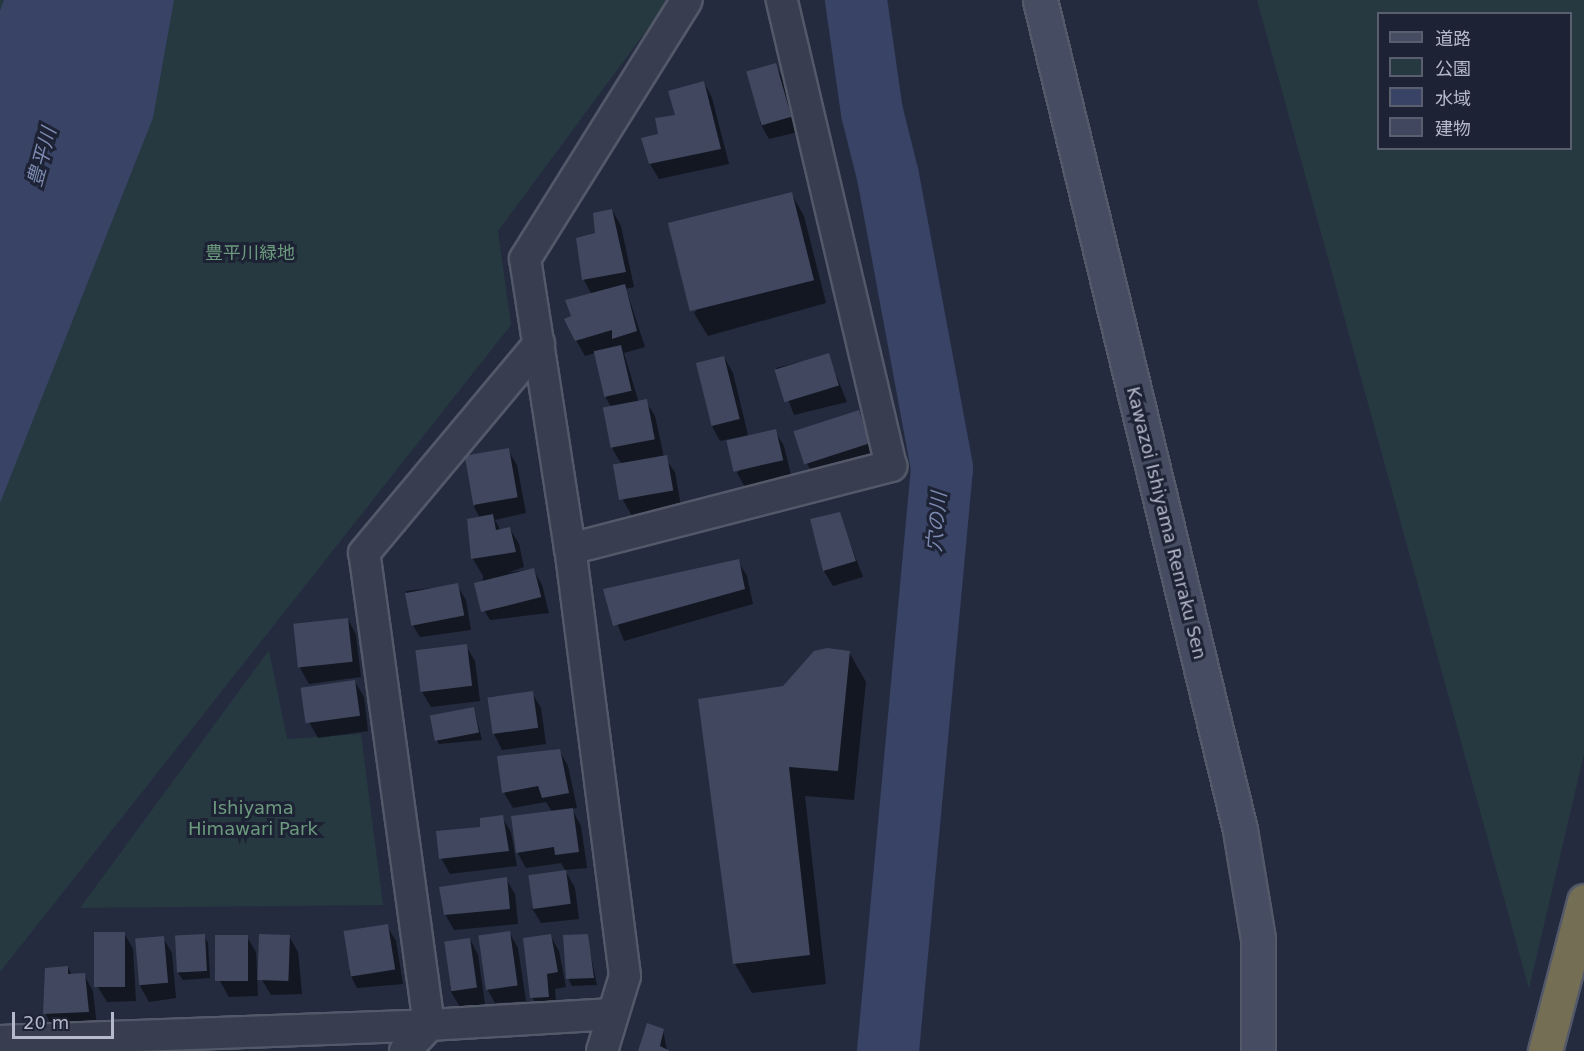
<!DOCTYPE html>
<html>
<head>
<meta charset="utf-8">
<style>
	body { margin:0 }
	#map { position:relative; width:1584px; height:1051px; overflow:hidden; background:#242b3f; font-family:"DejaVu Sans","Noto Sans JP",sans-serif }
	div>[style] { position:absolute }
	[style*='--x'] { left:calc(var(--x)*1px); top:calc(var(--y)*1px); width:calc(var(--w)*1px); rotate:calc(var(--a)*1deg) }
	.green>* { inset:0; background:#263840 }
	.water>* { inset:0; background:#384366 }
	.shadow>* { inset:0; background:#0007 }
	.river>* { height:62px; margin:-31px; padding:0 31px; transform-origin:31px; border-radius:31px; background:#384366 }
	.building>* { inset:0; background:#40475f; transform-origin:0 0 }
	.roads { filter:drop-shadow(2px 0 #535969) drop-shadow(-2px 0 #535969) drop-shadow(0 2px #535969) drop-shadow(0 -2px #535969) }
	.street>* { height:30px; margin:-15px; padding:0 15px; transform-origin:15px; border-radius:15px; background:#383e4f }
	.secondary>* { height:33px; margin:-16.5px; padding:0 16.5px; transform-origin:16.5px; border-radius:16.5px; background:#464c61 }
	.highway>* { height:33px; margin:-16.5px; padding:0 16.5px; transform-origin:16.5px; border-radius:16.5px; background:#746e55 }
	span { translate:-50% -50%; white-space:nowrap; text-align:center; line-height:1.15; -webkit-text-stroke:6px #1d2334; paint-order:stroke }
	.park-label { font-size:18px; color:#6c9a7e }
	.street-label { font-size:18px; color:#b5b9c9 }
	.water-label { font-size:20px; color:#7c8ab1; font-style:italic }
	.legend { position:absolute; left:1377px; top:12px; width:195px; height:138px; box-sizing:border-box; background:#1d2334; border:2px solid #5a5f70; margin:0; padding:8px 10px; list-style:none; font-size:18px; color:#b5b9c9 }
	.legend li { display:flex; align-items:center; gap:12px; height:30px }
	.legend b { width:30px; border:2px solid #5a5f70 }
	.scale { position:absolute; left:12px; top:1012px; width:102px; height:27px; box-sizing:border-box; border:3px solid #b5b9c9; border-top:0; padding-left:8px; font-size:18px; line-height:21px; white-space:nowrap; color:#b5b9c9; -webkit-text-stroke:4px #1d2334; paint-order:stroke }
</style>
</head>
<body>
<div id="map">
	<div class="green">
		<div style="clip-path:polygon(0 0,669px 0,498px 231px,511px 325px,0 972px)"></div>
		<div style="clip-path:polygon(evenodd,1257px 0,1584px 0,1584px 754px,1529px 989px,1257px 0,1378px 14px,1570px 14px,1570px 148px,1378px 148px,1378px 14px)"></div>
		<div style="clip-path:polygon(269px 650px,287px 739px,361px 734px,383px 905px,80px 908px)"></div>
	</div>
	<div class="water">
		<div style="clip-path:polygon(4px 0,174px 0,153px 118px,0 503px,0 11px)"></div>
	</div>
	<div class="shadow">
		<div style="clip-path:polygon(775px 65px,784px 80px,798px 132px,769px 139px,760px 123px)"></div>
		<div style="clip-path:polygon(704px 82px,712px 98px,729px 164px,659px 179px,650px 164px,660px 135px)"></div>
		<div style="clip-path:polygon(791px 193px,804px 216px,826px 303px,708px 336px,694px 313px)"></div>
		<div style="clip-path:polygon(612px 210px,621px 226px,634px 287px,626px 289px,645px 347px,624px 353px,639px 403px,646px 401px,655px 416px,664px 457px,675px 472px,681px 506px,632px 516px,623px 500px,623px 466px,613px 450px,613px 410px,606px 398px,595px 353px,585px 356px,576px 340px,572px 316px,592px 295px,584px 280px,578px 239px,596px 234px)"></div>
		<div style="clip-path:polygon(828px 355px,847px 402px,794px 415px,776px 368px)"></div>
		<div style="clip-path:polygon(724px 357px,733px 373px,748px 435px,720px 441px,712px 426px)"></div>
		<div style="clip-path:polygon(859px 411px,877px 459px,814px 476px,805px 460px)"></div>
		<div style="clip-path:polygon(775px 431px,784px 446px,791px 475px,746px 489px,737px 473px)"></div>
		<div style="clip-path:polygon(508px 450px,517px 465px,526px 513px,495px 520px,501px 531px,510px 529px,519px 544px,524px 567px,507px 573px,533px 569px,542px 585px,549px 613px,490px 620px,481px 605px,483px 576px,473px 559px,469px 520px,480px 518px,474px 507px)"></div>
		<div style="clip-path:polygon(839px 514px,863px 577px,833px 586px,824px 571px)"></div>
		<div style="clip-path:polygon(738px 561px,747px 576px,753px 604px,624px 641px,605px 591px)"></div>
		<div style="clip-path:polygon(457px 585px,466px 600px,471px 630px,420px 637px,411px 622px,406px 591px)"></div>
		<div style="clip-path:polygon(348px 619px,356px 635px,361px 677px,309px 684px,300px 668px,294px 627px)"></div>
		<div style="clip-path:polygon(466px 646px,475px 661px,480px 701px,431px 707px,422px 692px,417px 653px)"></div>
		<div style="clip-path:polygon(849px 652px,866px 682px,854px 800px,805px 796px,826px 984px,752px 993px,735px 964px,700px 700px,784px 687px)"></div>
		<div style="clip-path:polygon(355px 682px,364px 697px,368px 731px,318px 738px,309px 722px)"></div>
		<div style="clip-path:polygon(532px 693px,541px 708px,546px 744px,502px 750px,494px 734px,489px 697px)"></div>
		<div style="clip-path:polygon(474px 708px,482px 740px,439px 744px,435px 737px)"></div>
		<div style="clip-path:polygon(559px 750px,568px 766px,577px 808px,572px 809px,581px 826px,587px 868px,565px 870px,561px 863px,526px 868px,517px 852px,553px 813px,546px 802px,513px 808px,504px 793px)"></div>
		<div style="clip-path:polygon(502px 817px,511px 832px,517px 866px,450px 874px,441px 858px)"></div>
		<div style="clip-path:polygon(566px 872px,575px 888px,579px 919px,541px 923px,532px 908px)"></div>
		<div style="clip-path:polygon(506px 879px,515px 894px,518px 924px,454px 930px,445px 914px)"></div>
		<div style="clip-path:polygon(387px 926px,396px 941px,403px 984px,357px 988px,349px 972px)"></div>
		<div style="clip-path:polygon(509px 932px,518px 948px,526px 1001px,495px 1003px,486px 987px)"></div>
		<div style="clip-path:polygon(124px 933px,133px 949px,136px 1001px,107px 1002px,98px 987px)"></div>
		<div style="clip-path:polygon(550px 935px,559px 951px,566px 987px,555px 989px,557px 1013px,541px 1013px,532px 997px)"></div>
		<div style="clip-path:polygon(204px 936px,208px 943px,210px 978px,183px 980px,178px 973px,176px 937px)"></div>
		<div style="clip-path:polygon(289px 936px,298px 952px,302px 994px,271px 995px,262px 980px)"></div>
		<div style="clip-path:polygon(587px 936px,597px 985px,572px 986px,568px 978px)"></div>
		<div style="clip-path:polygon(247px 937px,256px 952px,258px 996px,229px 997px,220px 981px)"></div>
		<div style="clip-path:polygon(163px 938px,172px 953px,176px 998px,149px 1002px,140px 986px)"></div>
		<div style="clip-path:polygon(470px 939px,478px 955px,485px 1004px,460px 1007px,451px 992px,445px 942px)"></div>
		<div style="clip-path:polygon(68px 967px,72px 975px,84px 975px,93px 991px,97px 1027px,54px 1029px,45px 1013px)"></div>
		<div style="clip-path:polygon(663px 1030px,667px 1051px,640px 1051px)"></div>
	</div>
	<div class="river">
		<div style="--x:856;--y:0;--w:113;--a:81.9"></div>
		<div style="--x:872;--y:112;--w:66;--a:76"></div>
		<div style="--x:888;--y:176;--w:297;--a:79.5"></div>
		<div style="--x:942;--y:468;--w:585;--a:95.29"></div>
	</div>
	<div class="building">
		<div style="left:776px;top:63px;width:56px;height:31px;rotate:74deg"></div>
		<div style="clip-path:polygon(704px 81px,721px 149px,649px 164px,641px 138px,658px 134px,655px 118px,675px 115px,668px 91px)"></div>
		<div style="left:792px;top:192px;width:91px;height:128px;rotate:76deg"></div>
		<div style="clip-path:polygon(612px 209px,626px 272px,582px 280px,576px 238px,595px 233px,593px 213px)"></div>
		<div style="clip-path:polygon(625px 284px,637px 331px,612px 339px,612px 330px,575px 341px,564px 319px,571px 316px,565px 300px)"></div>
		<div style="left:621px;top:345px;width:47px;height:28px;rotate:77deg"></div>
		<div style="left:829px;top:353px;width:34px;height:57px;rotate:73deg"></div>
		<div style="left:724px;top:356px;width:65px;height:29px;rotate:76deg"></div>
		<div style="left:647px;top:399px;width:41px;height:45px;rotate:79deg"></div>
		<div style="left:859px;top:410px;width:35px;height:69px;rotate:72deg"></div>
		<div style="left:776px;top:429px;width:32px;height:51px;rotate:77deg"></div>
		<div style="left:509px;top:448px;width:50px;height:45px;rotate:80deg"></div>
		<div style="left:667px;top:455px;width:36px;height:55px;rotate:80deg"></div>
		<div style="clip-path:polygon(840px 512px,856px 561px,823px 571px,810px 519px)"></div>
		<div style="clip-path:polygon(493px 514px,496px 530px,510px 527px,516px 552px,471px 559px,467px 519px)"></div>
		<div style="clip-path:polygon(739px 559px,745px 589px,613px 626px,603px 589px)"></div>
		<div style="left:534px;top:568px;width:30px;height:62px;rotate:76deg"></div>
		<div style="left:458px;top:583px;width:33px;height:54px;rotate:79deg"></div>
		<div style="left:348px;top:618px;width:44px;height:55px;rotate:84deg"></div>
		<div style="left:467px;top:644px;width:42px;height:52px;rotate:83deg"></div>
		<div style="clip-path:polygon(827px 648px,850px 651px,838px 771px,789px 767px,810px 955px,733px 964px,698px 699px,783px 686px,814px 651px)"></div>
		<div style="left:355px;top:680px;width:36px;height:55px;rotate:82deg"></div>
		<div style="left:533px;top:691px;width:37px;height:46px;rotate:82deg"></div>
		<div style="left:474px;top:707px;width:26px;height:45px;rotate:79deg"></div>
		<div style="clip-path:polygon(560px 749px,569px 793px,542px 798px,538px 786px,502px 793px,497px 756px)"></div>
		<div style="clip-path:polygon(573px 808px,579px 852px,555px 855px,554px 847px,516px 853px,511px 816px)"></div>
		<div style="clip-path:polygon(503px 815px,509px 851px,439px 859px,436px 831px,480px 827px,480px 818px)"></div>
		<div style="left:566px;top:870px;width:34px;height:38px;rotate:82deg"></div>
		<div style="clip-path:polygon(507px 877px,510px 909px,444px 915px,439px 887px)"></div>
		<div style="left:388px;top:924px;width:46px;height:45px;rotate:81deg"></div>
		<div style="left:510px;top:931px;width:55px;height:32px;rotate:82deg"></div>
		<div style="left:94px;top:932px;width:31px;height:55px"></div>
		<div style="left:205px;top:934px;width:37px;height:30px;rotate:87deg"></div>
		<div style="left:259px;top:934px;width:31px;height:46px;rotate:2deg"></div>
		<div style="clip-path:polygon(551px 934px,558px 972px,547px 974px,549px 997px,530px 998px,523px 938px)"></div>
		<div style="clip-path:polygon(588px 934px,594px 978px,566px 979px,563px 935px)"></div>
		<div style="left:215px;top:935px;width:33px;height:46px"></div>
		<div style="left:164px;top:936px;width:47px;height:29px;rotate:85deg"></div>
		<div style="left:470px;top:938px;width:50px;height:26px;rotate:82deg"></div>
		<div style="clip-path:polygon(68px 966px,68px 974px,85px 973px,89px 1012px,43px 1014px,45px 968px)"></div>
		<div style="clip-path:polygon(647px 1023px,664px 1029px,660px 1046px,670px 1051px,638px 1051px)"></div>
	</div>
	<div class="roads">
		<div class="street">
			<div style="--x:570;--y:549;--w:332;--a:-14.5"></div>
			<div style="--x:891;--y:466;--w:479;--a:-103.2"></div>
			<div style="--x:0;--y:1041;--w:429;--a:-2.1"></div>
			<div style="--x:429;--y:1025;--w:184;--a:-3.4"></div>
			<div style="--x:405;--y:1051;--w:35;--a:-47"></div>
			<div style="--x:429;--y:1025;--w:476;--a:-97.8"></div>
			<div style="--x:364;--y:553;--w:273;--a:-50.1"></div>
			<div style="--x:602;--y:1051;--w:78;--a:-73"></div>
			<div style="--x:625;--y:976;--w:431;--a:-97.3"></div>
			<div style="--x:570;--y:549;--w:293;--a:-98.8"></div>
			<div style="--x:525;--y:259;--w:305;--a:-58"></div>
		</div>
		<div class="secondary">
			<div style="--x:1040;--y:0;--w:854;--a:76.45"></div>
			<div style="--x:1240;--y:830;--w:110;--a:80.6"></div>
			<div style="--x:1258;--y:939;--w:112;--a:90"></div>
		</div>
		<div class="highway">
			<div style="--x:1545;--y:1051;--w:155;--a:-75.4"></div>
		</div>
	</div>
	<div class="park-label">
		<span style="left:250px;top:253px">豊平川緑地</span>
		<span style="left:253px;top:819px">Ishiyama<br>Himawari Park</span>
	</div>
	<div class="street-label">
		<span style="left:1166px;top:523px;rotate:76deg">Kawazoi Ishiyama Renraku Sen</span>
	</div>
	<div class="water-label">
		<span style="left:42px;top:157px;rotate:-75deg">豊平川</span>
		<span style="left:937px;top:522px;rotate:-85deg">穴の川</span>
	</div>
	<ul class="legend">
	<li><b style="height:8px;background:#464c61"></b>道路</li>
	<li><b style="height:16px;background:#263840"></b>公園</li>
	<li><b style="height:16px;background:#384366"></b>水域</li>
	<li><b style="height:16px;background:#40475f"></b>建物</li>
	</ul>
	<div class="scale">20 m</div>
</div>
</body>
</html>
